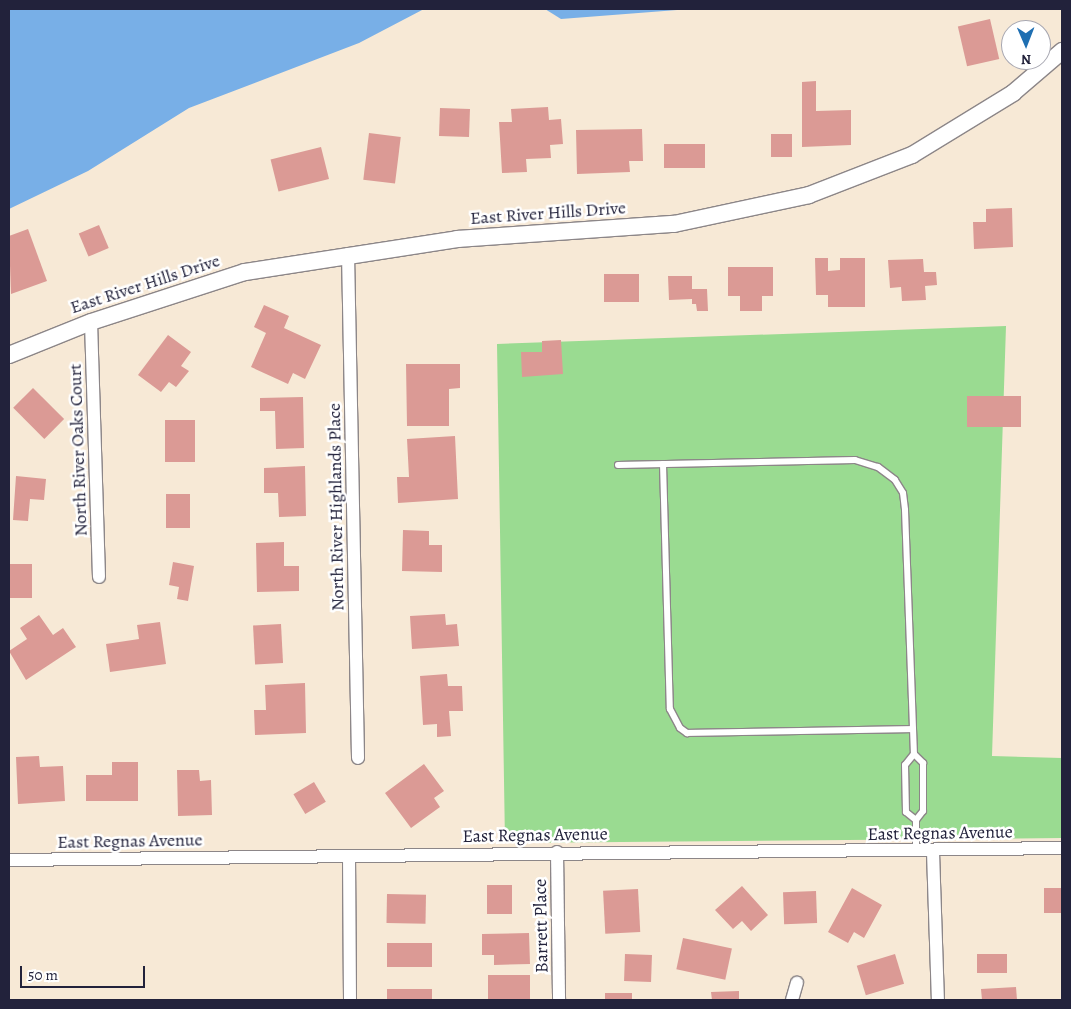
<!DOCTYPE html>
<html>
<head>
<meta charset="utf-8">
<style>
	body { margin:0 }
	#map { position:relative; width:1071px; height:1009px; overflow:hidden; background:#f7e9d6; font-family:Alegreya,serif }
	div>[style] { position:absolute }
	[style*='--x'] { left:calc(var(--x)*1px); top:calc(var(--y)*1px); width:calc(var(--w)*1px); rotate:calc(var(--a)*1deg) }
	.green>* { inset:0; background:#9adb91 }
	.water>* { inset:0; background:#78afe7 }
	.building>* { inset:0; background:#db9a95; transform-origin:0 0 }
	.roads { filter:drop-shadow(1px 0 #8c8688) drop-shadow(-1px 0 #8c8688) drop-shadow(0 1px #8c8688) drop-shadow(0 -1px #8c8688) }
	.service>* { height:6px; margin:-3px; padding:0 3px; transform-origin:3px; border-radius:3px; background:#fff }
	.minor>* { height:12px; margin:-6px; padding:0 6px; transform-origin:6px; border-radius:6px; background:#fff }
	.tertiary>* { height:16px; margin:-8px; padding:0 8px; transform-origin:8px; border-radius:8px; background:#fff }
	span { translate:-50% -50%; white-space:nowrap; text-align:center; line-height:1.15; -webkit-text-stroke:5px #fff; paint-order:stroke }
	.street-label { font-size:18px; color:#22223b }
	.frame { position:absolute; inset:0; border:10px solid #22223b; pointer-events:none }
	.north { position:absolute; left:1001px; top:20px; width:50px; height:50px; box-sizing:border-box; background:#fff; border:1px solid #a7a7b1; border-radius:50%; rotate:179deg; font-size:14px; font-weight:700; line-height:20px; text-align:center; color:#22223b }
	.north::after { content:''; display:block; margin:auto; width:18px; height:22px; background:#1f6fb2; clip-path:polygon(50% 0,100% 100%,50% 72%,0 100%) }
	.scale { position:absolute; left:20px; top:966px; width:125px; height:22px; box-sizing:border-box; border:2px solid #22223b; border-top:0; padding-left:6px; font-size:15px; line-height:18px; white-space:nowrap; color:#22223b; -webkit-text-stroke:4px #fff; paint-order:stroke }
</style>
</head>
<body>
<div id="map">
	<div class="green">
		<div style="clip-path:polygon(1006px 326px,992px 756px,1062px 758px,1062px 838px,505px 843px,497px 344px)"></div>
	</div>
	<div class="water">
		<div style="clip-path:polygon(9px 9px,424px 9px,359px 43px,189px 108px,88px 171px,9px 209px)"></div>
		<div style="clip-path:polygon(545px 9px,690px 9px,561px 19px)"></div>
	</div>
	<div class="building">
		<div style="left:990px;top:19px;width:41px;height:33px;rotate:77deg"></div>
		<div style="clip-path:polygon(816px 81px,816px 111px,851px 110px,851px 145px,802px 147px,802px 82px)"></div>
		<div style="clip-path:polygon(548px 107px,549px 120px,561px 119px,563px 144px,550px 145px,551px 158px,526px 159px,527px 172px,502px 173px,499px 122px,512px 122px,511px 109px)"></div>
		<div style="left:440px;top:108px;width:30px;height:28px;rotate:2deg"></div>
		<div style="clip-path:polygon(642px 129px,643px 161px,629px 161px,630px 172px,577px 174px,576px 130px)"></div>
		<div style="left:369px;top:133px;width:32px;height:47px;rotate:7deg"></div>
		<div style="left:771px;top:134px;width:21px;height:23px"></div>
		<div style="left:705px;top:144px;width:24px;height:41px;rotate:90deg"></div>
		<div style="left:321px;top:147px;width:33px;height:52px;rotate:76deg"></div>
		<div style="clip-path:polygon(1012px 208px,1013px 247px,974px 249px,973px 222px,986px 222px,986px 209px)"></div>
		<div style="left:99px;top:225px;width:25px;height:22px;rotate:67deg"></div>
		<div style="clip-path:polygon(28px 229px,47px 281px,11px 294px,9px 236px)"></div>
		<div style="clip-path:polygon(815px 258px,828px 258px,828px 271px,840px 270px,840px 258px,865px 258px,865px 307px,828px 307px,828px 295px,816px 295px)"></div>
		<div style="clip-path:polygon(923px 259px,924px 272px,936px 272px,937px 285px,925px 286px,926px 300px,902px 301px,901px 287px,890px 288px,888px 260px)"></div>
		<div style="clip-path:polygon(728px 267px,773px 267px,773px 296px,762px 296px,762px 311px,740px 311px,740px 296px,728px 296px)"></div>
		<div style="left:604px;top:274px;width:35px;height:28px"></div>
		<div style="clip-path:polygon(668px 276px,692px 276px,692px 289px,707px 289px,708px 311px,697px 311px,696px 304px,692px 304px,692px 299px,669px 300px)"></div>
		<div style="clip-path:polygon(264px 305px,289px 316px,284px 328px,321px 345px,305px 379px,293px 373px,288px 384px,251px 367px,266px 333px,254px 327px)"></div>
		<div style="clip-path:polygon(168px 335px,191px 352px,181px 366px,189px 371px,176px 387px,169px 382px,161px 392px,138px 375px)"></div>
		<div style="clip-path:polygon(561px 340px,563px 374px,522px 377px,521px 352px,542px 352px,542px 341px)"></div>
		<div style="clip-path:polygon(406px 364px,460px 364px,460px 388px,449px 389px,449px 426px,407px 426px)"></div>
		<div style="left:33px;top:388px;width:44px;height:28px;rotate:45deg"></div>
		<div style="left:967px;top:396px;width:54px;height:31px"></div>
		<div style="clip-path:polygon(303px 397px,304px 448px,276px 449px,275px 411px,260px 411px,260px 398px)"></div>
		<div style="left:165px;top:420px;width:30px;height:42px"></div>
		<div style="clip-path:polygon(455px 436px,458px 499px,398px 503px,397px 477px,409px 477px,407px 439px)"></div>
		<div style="clip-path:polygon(305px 466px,306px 516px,279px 517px,278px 493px,264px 493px,264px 468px)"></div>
		<div style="clip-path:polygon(16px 476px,46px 479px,44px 500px,30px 499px,28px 521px,13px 520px)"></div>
		<div style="left:166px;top:494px;width:24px;height:34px"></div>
		<div style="clip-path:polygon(403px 530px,429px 531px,429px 545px,442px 545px,442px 572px,402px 571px)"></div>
		<div style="clip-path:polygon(284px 542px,284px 566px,299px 566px,299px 591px,257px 592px,256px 543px)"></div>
		<div style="clip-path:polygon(173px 562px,194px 566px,188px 601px,177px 599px,179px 587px,169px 585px)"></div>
		<div style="left:32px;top:564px;width:34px;height:23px;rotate:90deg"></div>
		<div style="clip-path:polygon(445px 614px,446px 625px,457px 624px,459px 646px,412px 649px,410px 616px)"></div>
		<div style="clip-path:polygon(39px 615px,53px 635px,63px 628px,76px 647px,26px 680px,9px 651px,27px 639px,20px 628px)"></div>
		<div style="clip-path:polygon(160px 622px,166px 664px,110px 672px,106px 644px,139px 639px,137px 625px)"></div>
		<div style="left:281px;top:624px;width:39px;height:28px;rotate:87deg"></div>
		<div style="clip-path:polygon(447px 674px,448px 686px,462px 686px,463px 711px,449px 711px,451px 736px,437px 737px,437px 724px,423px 725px,420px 676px)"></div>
		<div style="clip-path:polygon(305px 683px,306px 733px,255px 735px,254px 710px,266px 710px,265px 685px)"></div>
		<div style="clip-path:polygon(39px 756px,40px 767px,63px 766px,65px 801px,18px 804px,16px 757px)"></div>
		<div style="clip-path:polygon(112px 762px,138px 762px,138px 801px,86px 801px,86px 775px,112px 775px)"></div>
		<div style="clip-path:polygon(424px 764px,444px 791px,434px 798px,440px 807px,411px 828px,385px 793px)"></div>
		<div style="clip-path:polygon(177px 770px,199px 770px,200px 781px,211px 780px,212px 815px,178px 816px)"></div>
		<div style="left:314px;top:782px;width:23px;height:24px;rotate:59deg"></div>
		<div style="left:487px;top:885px;width:25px;height:29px"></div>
		<div style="clip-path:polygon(742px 886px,768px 915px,751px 931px,742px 921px,733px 929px,715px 910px)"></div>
		<div style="clip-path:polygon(852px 888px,882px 905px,864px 938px,854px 932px,848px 943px,828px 932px)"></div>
		<div style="left:1044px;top:888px;width:18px;height:25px"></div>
		<div style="left:638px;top:889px;width:43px;height:35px;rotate:87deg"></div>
		<div style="left:816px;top:891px;width:32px;height:33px;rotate:88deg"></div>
		<div style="left:387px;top:894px;width:39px;height:29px;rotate:1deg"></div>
		<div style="clip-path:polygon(529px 933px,530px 964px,494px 965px,494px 955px,482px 955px,482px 934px)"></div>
		<div style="left:683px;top:938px;width:50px;height:32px;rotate:12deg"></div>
		<div style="left:387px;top:943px;width:45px;height:24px"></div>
		<div style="left:625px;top:954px;width:27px;height:27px;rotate:2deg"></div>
		<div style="left:895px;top:954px;width:31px;height:40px;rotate:73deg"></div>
		<div style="left:977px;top:954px;width:30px;height:19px"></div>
		<div style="left:488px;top:975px;width:42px;height:25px"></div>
		<div style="clip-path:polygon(1016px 987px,1017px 1000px,982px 1000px,981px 989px)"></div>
		<div style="left:387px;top:989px;width:45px;height:11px"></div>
		<div style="clip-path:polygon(739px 991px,739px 1000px,712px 1000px,711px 992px)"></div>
		<div style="left:605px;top:993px;width:27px;height:7px"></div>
	</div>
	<div class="roads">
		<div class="service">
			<div style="--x:663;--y:464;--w:245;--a:88.4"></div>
			<div style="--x:670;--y:709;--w:21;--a:62"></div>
			<div style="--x:680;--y:728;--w:9;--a:36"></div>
			<div style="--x:687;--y:733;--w:226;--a:-1"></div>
			<div style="--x:618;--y:465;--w:237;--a:-1.2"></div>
			<div style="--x:855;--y:460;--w:24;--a:17"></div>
			<div style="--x:878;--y:467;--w:21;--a:37"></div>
			<div style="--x:895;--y:480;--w:15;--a:58"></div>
			<div style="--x:903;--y:493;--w:17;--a:83"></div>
			<div style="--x:905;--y:510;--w:244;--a:87.9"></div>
			<div style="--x:914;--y:754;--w:13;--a:45"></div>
			<div style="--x:923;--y:763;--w:48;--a:90"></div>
			<div style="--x:923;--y:811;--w:11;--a:128"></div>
			<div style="--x:916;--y:820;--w:31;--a:90"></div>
			<div style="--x:914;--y:754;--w:14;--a:129"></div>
			<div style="--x:905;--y:765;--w:47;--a:88.8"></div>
			<div style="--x:906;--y:812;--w:13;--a:39"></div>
		</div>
		<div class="minor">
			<div style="--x:348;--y:254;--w:504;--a:88.86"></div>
			<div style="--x:91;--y:322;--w:255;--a:88.2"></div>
			<div style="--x:557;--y:852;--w:148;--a:89.2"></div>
			<div style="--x:933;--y:852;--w:148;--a:88.1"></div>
			<div style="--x:349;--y:856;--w:144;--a:89.6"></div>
			<div style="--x:9;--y:860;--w:1053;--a:-0.65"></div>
			<div style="--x:792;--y:1000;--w:18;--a:-74"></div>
		</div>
		<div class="tertiary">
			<div style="--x:9;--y:355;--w:88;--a:-21.9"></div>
			<div style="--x:91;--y:322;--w:162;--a:-18"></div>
			<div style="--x:245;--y:272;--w:215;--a:-8.8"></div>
			<div style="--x:457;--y:239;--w:218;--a:-4"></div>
			<div style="--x:674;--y:224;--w:138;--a:-12.1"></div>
			<div style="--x:809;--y:195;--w:110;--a:-21.2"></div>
			<div style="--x:912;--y:155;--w:119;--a:-31.5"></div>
			<div style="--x:1013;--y:93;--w:65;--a:-40.6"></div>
		</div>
	</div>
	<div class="street-label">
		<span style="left:548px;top:213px;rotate:-4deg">East River Hills Drive</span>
		<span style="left:145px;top:284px;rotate:-18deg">East River Hills Drive</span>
		<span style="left:78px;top:450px;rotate:-92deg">North River Oaks Court</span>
		<span style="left:336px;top:507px;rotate:-91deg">North River Highlands Place</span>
		<span style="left:940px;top:833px;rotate:-1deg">East Regnas Avenue</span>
		<span style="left:535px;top:835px;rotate:-1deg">East Regnas Avenue</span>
		<span style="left:130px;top:841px;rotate:-1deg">East Regnas Avenue</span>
		<span style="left:541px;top:926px;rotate:-91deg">Barrett Place</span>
	</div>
	<div class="frame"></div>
	<div class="north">N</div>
	<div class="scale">50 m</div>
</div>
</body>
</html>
